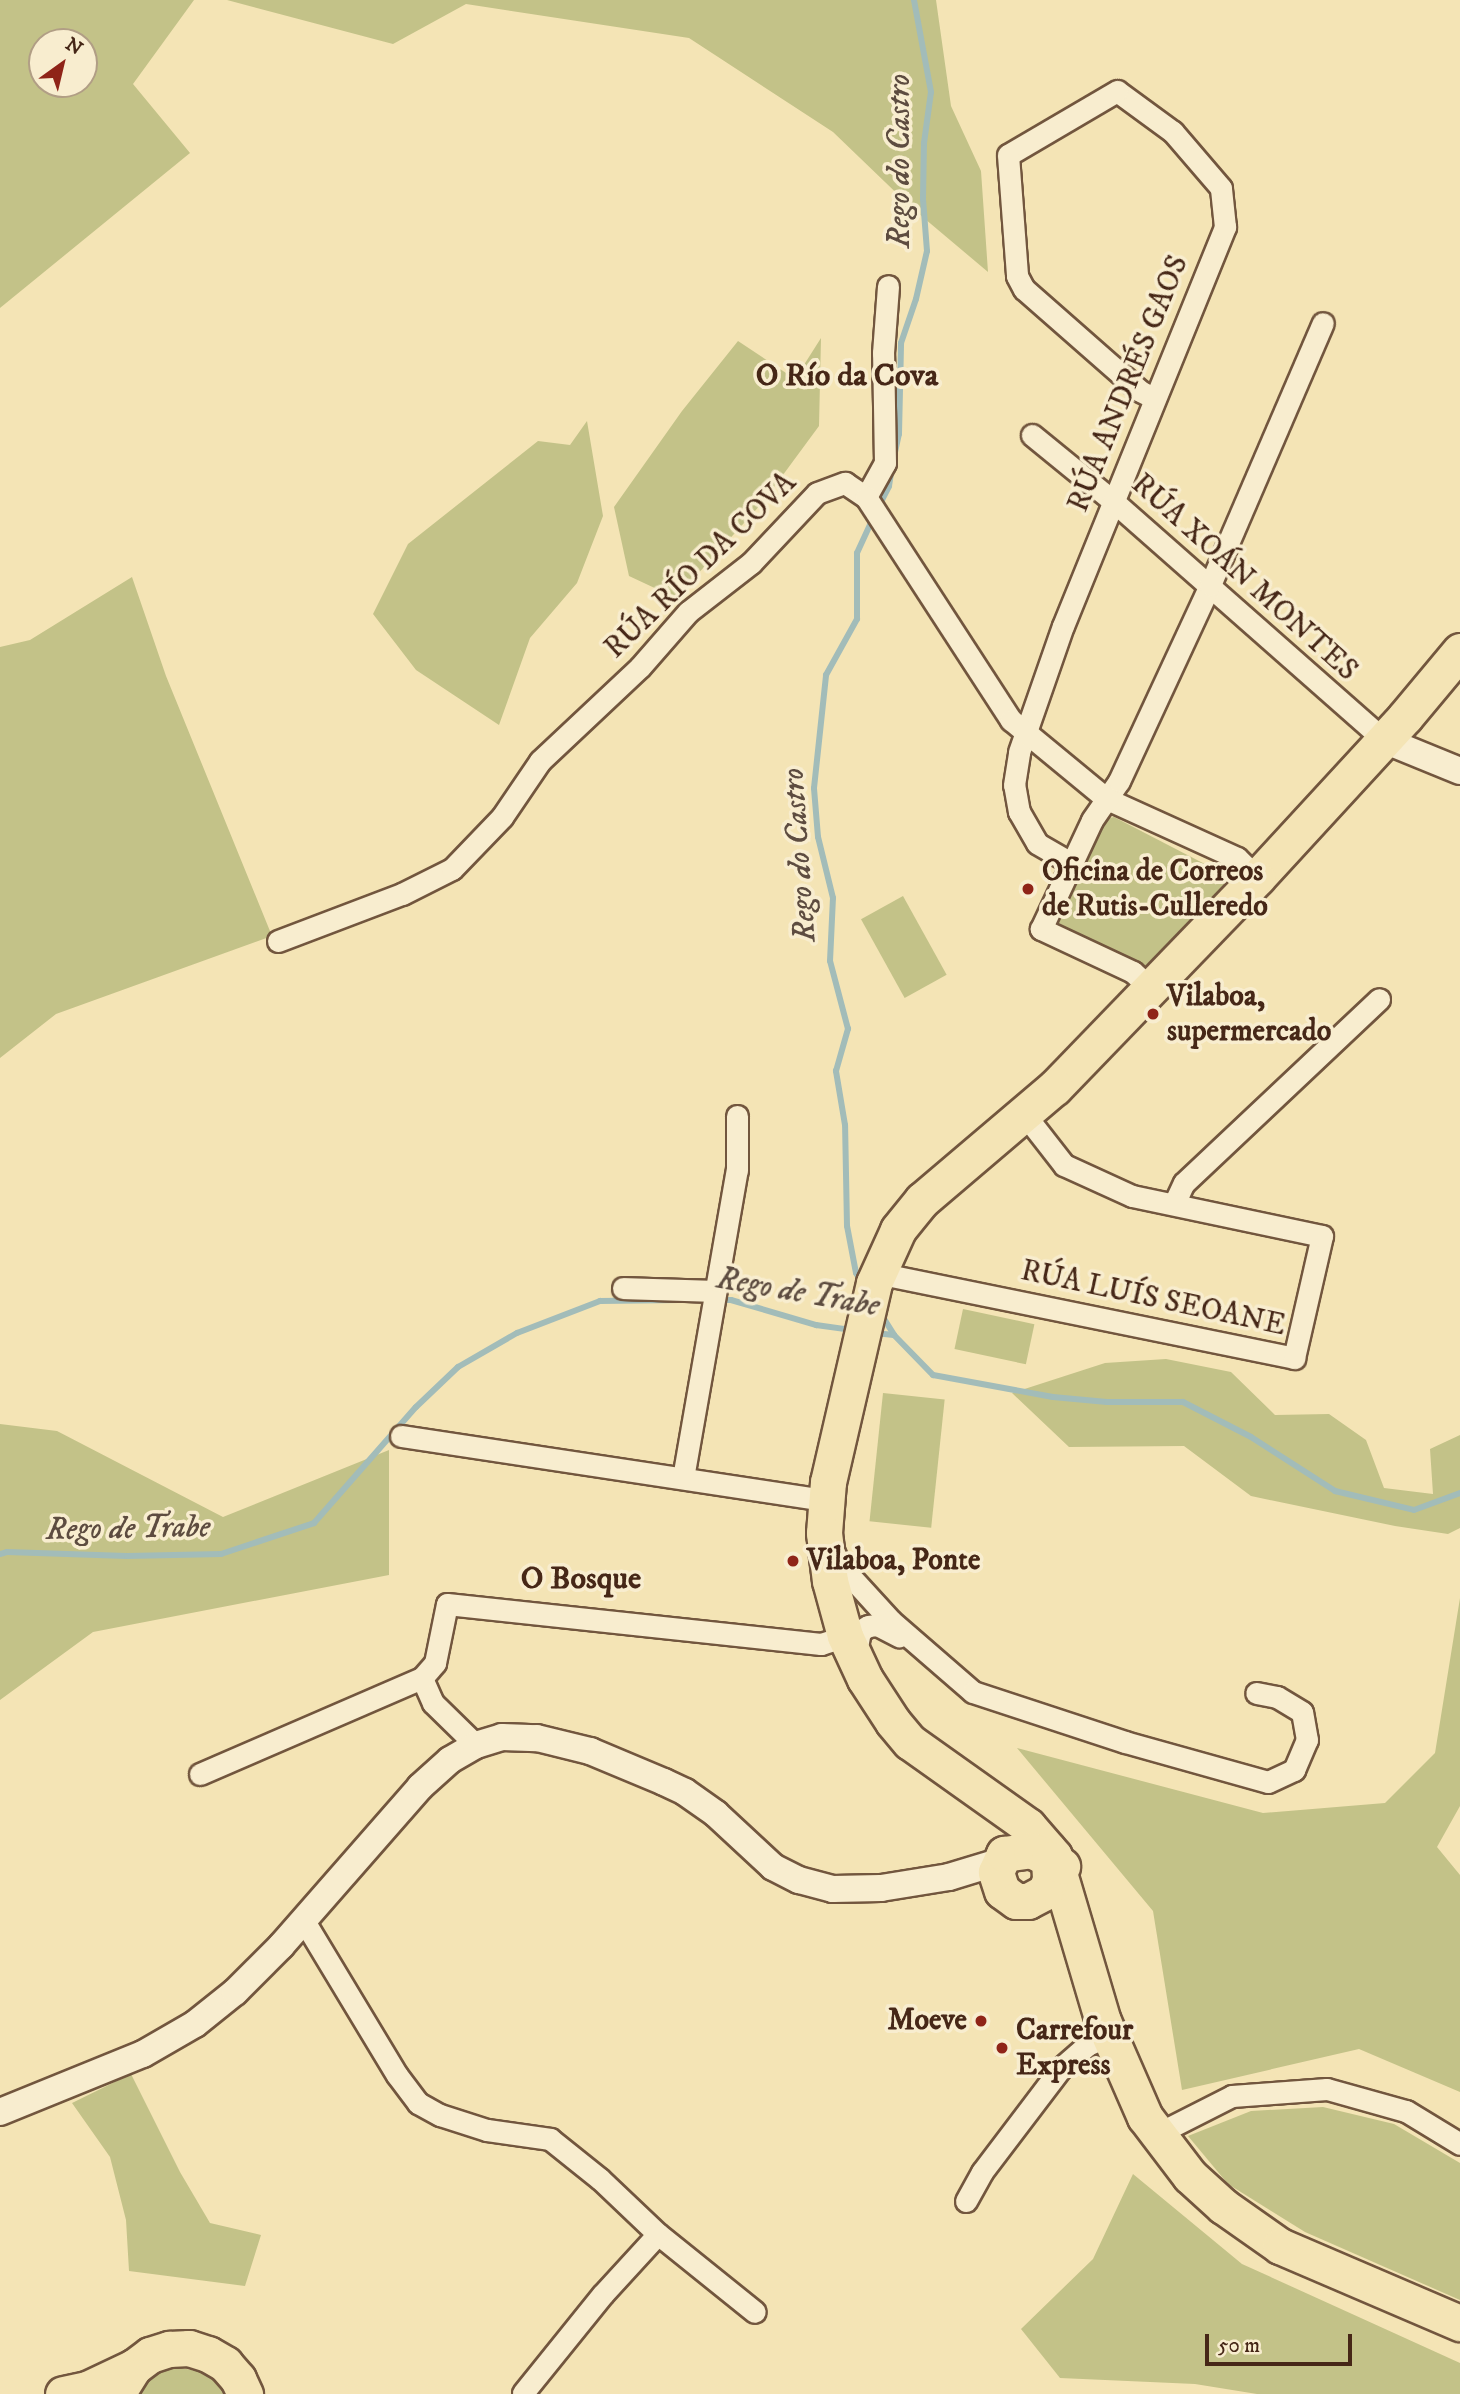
<!DOCTYPE html>
<html>
<head>
<meta charset="utf-8">
<style>
	body { margin:0 }
	#map { position:relative; width:1460px; height:2394px; overflow:hidden; background:#f4e4b5; font-family:"IM FELL DW Pica",serif }
	div>[style] { position:absolute }
	[style*='--x'] { left:calc(var(--x)*1px); top:calc(var(--y)*1px); width:calc(var(--w)*1px); rotate:calc(var(--a)*1deg) }
	.green>* { inset:0; background:#c3c288; transform-origin:0 0 }
	.stream>* { height:6px; margin:-3px; padding:0 3px; transform-origin:3px; border-radius:3px; background:#a2bcb9 }
	.roads { filter:drop-shadow(2px 0 #72563e) drop-shadow(-2px 0 #72563e) drop-shadow(0 2px #72563e) drop-shadow(0 -2px #72563e) }
	.minor>* { height:21px; margin:-10.5px; padding:0 10.5px; transform-origin:10.5px; border-radius:10.5px; background:#f8edcf }
	.tertiary>* { height:26px; margin:-13px; padding:0 13px; transform-origin:13px; border-radius:13px; background:#f8edcf }
	.trunk>* { height:35px; margin:-17.5px; padding:0 17.5px; transform-origin:17.5px; border-radius:17.5px; background:#f4e4b5 }
	.dots>* { width:19px; height:19px; translate:-50% -50%; box-sizing:border-box; border:4px solid #f8edcf; border-radius:50% }
	span { translate:-50% -50%; white-space:nowrap; text-align:center; line-height:1.15; -webkit-text-stroke:7px #f8edcf; paint-order:stroke }
	.street-label { font-size:30px; color:#462717 }
	.poi-label { font-size:30px; color:#462717; font-weight:700 }
	.left { translate:0 -50%; text-align:left }
	.right { translate:-100% -50%; text-align:right }
	.water-label { font-size:32px; color:#5d4c40; font-style:italic }
	.neighbourhood-label { font-size:32px; color:#462717; font-weight:700 }
	.north { position:absolute; left:28px; top:28px; width:70px; height:70px; box-sizing:border-box; background:#f8edcf; border:2px solid #b19e85; border-radius:50%; rotate:34deg; font-size:19px; font-weight:700; line-height:28px; text-align:center; color:#462717 }
	.north::after { content:''; display:block; margin:auto; width:24px; height:32px; background:#8f2418; clip-path:polygon(50% 0,100% 100%,50% 72%,0 100%) }
	.scale { position:absolute; left:1205px; top:2334px; width:147px; height:32px; box-sizing:border-box; border:4px solid #462717; border-top:0; padding-left:9px; font-size:21px; line-height:24px; white-space:nowrap; color:#462717; -webkit-text-stroke:5px #f8edcf; paint-order:stroke }
</style>
</head>
<body>
<div id="map">
	<div class="green">
		<div style="clip-path:polygon(evenodd,0 0,194px 0,133px 84px,190px 153px,0 308px,0 0,42px 42px,84px 42px,84px 84px,42px 84px,42px 42px)"></div>
		<div style="clip-path:polygon(227px 0,936px 0,951px 106px,981px 171px,988px 272px,912px 208px,833px 132px,689px 38px,466px 4px,393px 44px)"></div>
		<div style="clip-path:polygon(821px 338px,819px 426px,763px 502px,676px 598px,629px 576px,614px 507px,682px 411px,738px 341px,795px 379px)"></div>
		<div style="clip-path:polygon(587px 421px,603px 516px,577px 583px,530px 638px,499px 725px,416px 670px,373px 614px,408px 544px,538px 441px,570px 445px)"></div>
		<div style="clip-path:polygon(132px 577px,166px 676px,272px 936px,56px 1014px,0 1058px,0 647px,30px 640px)"></div>
		<div style="clip-path:polygon(1114px 817px,1226px 875px,1226px 893px,1146px 965px,1137px 965px,1063px 931px,1053px 917px,1104px 819px)"></div>
		<div style="left:903px;top:896px;width:90px;height:48px;rotate:61deg"></div>
		<div style="left:963px;top:1309px;width:73px;height:41px;rotate:12deg"></div>
		<div style="clip-path:polygon(1166px 1359px,1231px 1372px,1275px 1415px,1329px 1414px,1366px 1440px,1384px 1488px,1433px 1494px,1430px 1449px,1460px 1435px,1460px 1528px,1448px 1534px,1395px 1526px,1251px 1496px,1184px 1446px,1069px 1447px,1012px 1393px,1105px 1363px)"></div>
		<div style="left:883px;top:1393px;width:62px;height:129px;rotate:6deg"></div>
		<div style="clip-path:polygon(0 1424px,57px 1431px,223px 1517px,389px 1450px,389px 1575px,93px 1632px,0 1700px)"></div>
		<div style="clip-path:polygon(1460px 1598px,1460px 1806px,1437px 1847px,1460px 1875px,1460px 2092px,1359px 2049px,1182px 2090px,1153px 1911px,1017px 1748px,1263px 1813px,1385px 1803px,1435px 1753px)"></div>
		<div style="clip-path:polygon(131px 2074px,180px 2172px,210px 2223px,261px 2235px,245px 2286px,129px 2271px,126px 2220px,110px 2157px,72px 2103px)"></div>
		<div style="clip-path:polygon(1323px 2107px,1394px 2124px,1460px 2163px,1460px 2300px,1305px 2232px,1228px 2184px,1188px 2136px,1251px 2111px)"></div>
		<div style="clip-path:polygon(1133px 2174px,1242px 2264px,1460px 2363px,1460px 2394px,1257px 2394px,1195px 2384px,1060px 2378px,1021px 2329px,1093px 2259px)"></div>
		<div style="clip-path:polygon(172px 2366px,201px 2372px,213px 2380px,224px 2394px,130px 2394px,157px 2370px)"></div>
	</div>
	<div class="stream">
		<div style="--x:894;--y:457;--w:24;--a:-78"></div>
		<div style="--x:899;--y:434;--w:91;--a:-88.7"></div>
		<div style="--x:901;--y:343;--w:46;--a:-71.2"></div>
		<div style="--x:916;--y:299;--w:49;--a:-77.1"></div>
		<div style="--x:927;--y:251;--w:52;--a:-94.4"></div>
		<div style="--x:923;--y:199;--w:56;--a:-89"></div>
		<div style="--x:924;--y:143;--w:51;--a:-82.2"></div>
		<div style="--x:931;--y:92;--w:94;--a:-100.5"></div>
		<div style="--x:879;--y:506;--w:22;--a:-63"></div>
		<div style="--x:889;--y:486;--w:19;--a:-81"></div>
		<div style="--x:861;--y:1281;--w:9;--a:-122"></div>
		<div style="--x:856;--y:1273;--w:48;--a:-100.8"></div>
		<div style="--x:847;--y:1226;--w:101;--a:-91.1"></div>
		<div style="--x:845;--y:1125;--w:55;--a:-99.5"></div>
		<div style="--x:836;--y:1071;--w:44;--a:-74.1"></div>
		<div style="--x:848;--y:1029;--w:70;--a:-104.8"></div>
		<div style="--x:830;--y:961;--w:63;--a:-87.3"></div>
		<div style="--x:833;--y:898;--w:63;--a:-103.8"></div>
		<div style="--x:818;--y:837;--w:49;--a:-94.7"></div>
		<div style="--x:814;--y:788;--w:114;--a:-83.9"></div>
		<div style="--x:826;--y:675;--w:64;--a:-61"></div>
		<div style="--x:857;--y:619;--w:66;--a:-90"></div>
		<div style="--x:857;--y:553;--w:41;--a:-65.3"></div>
		<div style="--x:718;--y:1300;--w:13;--a:0"></div>
		<div style="--x:731;--y:1300;--w:89;--a:16.4"></div>
		<div style="--x:816;--y:1325;--w:37;--a:8"></div>
		<div style="--x:881;--y:1314;--w:25;--a:58"></div>
		<div style="--x:875;--y:1333;--w:19;--a:6"></div>
		<div style="--x:894;--y:1335;--w:56;--a:45.7"></div>
		<div style="--x:933;--y:1375;--w:122;--a:10.4"></div>
		<div style="--x:1053;--y:1397;--w:54;--a:5.3"></div>
		<div style="--x:1107;--y:1402;--w:76;--a:0"></div>
		<div style="--x:1183;--y:1402;--w:76;--a:27.2"></div>
		<div style="--x:1251;--y:1437;--w:100;--a:32.7"></div>
		<div style="--x:1335;--y:1491;--w:81;--a:13.5"></div>
		<div style="--x:1414;--y:1510;--w:49;--a:-20.3"></div>
		<div style="--x:0;--y:1554;--w:7;--a:-16"></div>
		<div style="--x:7;--y:1552;--w:120;--a:1.9"></div>
		<div style="--x:127;--y:1556;--w:94;--a:-1.2"></div>
		<div style="--x:221;--y:1554;--w:98;--a:-18.4"></div>
		<div style="--x:314;--y:1523;--w:154;--a:-48.7"></div>
		<div style="--x:416;--y:1407;--w:58;--a:-43.6"></div>
		<div style="--x:458;--y:1367;--w:68;--a:-30"></div>
		<div style="--x:517;--y:1333;--w:89;--a:-21.1"></div>
		<div style="--x:600;--y:1301;--w:79;--a:-0.7"></div>
	</div>
	<div class="roads">
		<div class="minor">
			<div style="--x:1032;--y:435;--w:104;--a:39.2"></div>
			<div style="--x:1113;--y:501;--w:361;--a:41.4"></div>
			<div style="--x:866;--y:497;--w:39;--a:-61"></div>
			<div style="--x:885;--y:463;--w:110;--a:-91"></div>
			<div style="--x:883;--y:353;--w:67;--a:-85.7"></div>
			<div style="--x:1071;--y:863;--w:39;--a:-150"></div>
			<div style="--x:1037;--y:843;--w:36;--a:-120"></div>
			<div style="--x:1019;--y:812;--w:27;--a:-100"></div>
			<div style="--x:1014;--y:785;--w:33;--a:-81"></div>
			<div style="--x:1019;--y:752;--w:133;--a:-70.8"></div>
			<div style="--x:1063;--y:626;--w:431;--a:-67.9"></div>
			<div style="--x:1225;--y:227;--w:39;--a:-96"></div>
			<div style="--x:1221;--y:188;--w:74;--a:-130.6"></div>
			<div style="--x:1173;--y:132;--w:69;--a:-143.8"></div>
			<div style="--x:1117;--y:91;--w:126;--a:149.6"></div>
			<div style="--x:1008;--y:155;--w:121;--a:85.7"></div>
			<div style="--x:1017;--y:276;--w:15;--a:62"></div>
			<div style="--x:1024;--y:289;--w:154;--a:41.3"></div>
			<div style="--x:1140;--y:391;--w:16;--a:27"></div>
			<div style="--x:278;--y:941;--w:133;--a:-20.8"></div>
			<div style="--x:402;--y:894;--w:56;--a:-26.6"></div>
			<div style="--x:452;--y:869;--w:72;--a:-46.1"></div>
			<div style="--x:502;--y:817;--w:68;--a:-55.8"></div>
			<div style="--x:540;--y:761;--w:137;--a:-43.2"></div>
			<div style="--x:640;--y:667;--w:73;--a:-48.9"></div>
			<div style="--x:688;--y:612;--w:80;--a:-37.9"></div>
			<div style="--x:751;--y:563;--w:96;--a:-46.7"></div>
			<div style="--x:817;--y:493;--w:30;--a:-20"></div>
			<div style="--x:845;--y:483;--w:25;--a:34"></div>
			<div style="--x:866;--y:497;--w:266;--a:57"></div>
			<div style="--x:1011;--y:720;--w:124;--a:39.5"></div>
			<div style="--x:1107;--y:799;--w:143;--a:24.4"></div>
			<div style="--x:1237;--y:858;--w:28;--a:45"></div>
			<div style="--x:1149;--y:987;--w:22;--a:-137"></div>
			<div style="--x:1133;--y:972;--w:102;--a:-154.9"></div>
			<div style="--x:1041;--y:929;--w:120;--a:-64.9"></div>
			<div style="--x:1092;--y:820;--w:47;--a:-55.3"></div>
			<div style="--x:1119;--y:781;--w:216;--a:-65.1"></div>
			<div style="--x:1210;--y:585;--w:285;--a:-66.7"></div>
			<div style="--x:1174;--y:1204;--w:23;--a:-65"></div>
			<div style="--x:1184;--y:1183;--w:268;--a:-43.3"></div>
			<div style="--x:877;--y:1273;--w:426;--a:11.5"></div>
			<div style="--x:1294;--y:1358;--w:125;--a:-77.1"></div>
			<div style="--x:1322;--y:1236;--w:194;--a:-168.1"></div>
			<div style="--x:1132;--y:1196;--w:75;--a:-155.5"></div>
			<div style="--x:1064;--y:1165;--w:63;--a:-128"></div>
			<div style="--x:623;--y:1288;--w:91;--a:1.9"></div>
			<div style="--x:401;--y:1436;--w:430;--a:8.6"></div>
			<div style="--x:683;--y:1478;--w:313;--a:-80.1"></div>
			<div style="--x:737;--y:1170;--w:54;--a:-90"></div>
			<div style="--x:833;--y:1550;--w:15;--a:67"></div>
			<div style="--x:839;--y:1564;--w:77;--a:47.6"></div>
			<div style="--x:891;--y:1621;--w:108;--a:40.9"></div>
			<div style="--x:973;--y:1692;--w:160;--a:18.2"></div>
			<div style="--x:1125;--y:1742;--w:148;--a:15.6"></div>
			<div style="--x:1268;--y:1782;--w:29;--a:-25"></div>
			<div style="--x:1294;--y:1770;--w:33;--a:-67"></div>
			<div style="--x:1307;--y:1740;--w:28;--a:-100"></div>
			<div style="--x:1302;--y:1712;--w:29;--a:-149"></div>
			<div style="--x:1277;--y:1697;--w:21;--a:-169"></div>
			<div style="--x:855;--y:1657;--w:26;--a:-79"></div>
			<div style="--x:860;--y:1631;--w:9;--a:-32"></div>
			<div style="--x:868;--y:1626;--w:9;--a:-6"></div>
			<div style="--x:877;--y:1625;--w:25;--a:27"></div>
			<div style="--x:476;--y:1745;--w:60;--a:-135.7"></div>
			<div style="--x:433;--y:1703;--w:27;--a:-114"></div>
			<div style="--x:422;--y:1678;--w:20;--a:-49"></div>
			<div style="--x:435;--y:1663;--w:60;--a:-78.5"></div>
			<div style="--x:447;--y:1604;--w:376;--a:6.1"></div>
			<div style="--x:821;--y:1644;--w:25;--a:-18"></div>
			<div style="--x:200;--y:1774;--w:242;--a:-23.4"></div>
			<div style="--x:304;--y:1921;--w:180;--a:58.9"></div>
			<div style="--x:397;--y:2075;--w:35;--a:53"></div>
			<div style="--x:418;--y:2103;--w:25;--a:29"></div>
			<div style="--x:440;--y:2115;--w:49;--a:17.7"></div>
			<div style="--x:487;--y:2130;--w:64;--a:8.1"></div>
			<div style="--x:550;--y:2139;--w:64;--a:38.7"></div>
			<div style="--x:600;--y:2179;--w:80;--a:43.5"></div>
			<div style="--x:658;--y:2234;--w:124;--a:38.8"></div>
			<div style="--x:1157;--y:2134;--w:84;--a:-26.9"></div>
			<div style="--x:1232;--y:2096;--w:95;--a:-4.2"></div>
			<div style="--x:1327;--y:2089;--w:82;--a:15.6"></div>
			<div style="--x:1406;--y:2111;--w:63;--a:31.4"></div>
			<div style="--x:966;--y:2201;--w:33;--a:-61"></div>
			<div style="--x:982;--y:2172;--w:131;--a:-52.8"></div>
			<div style="--x:1061;--y:2068;--w:35;--a:-41"></div>
			<div style="--x:1087;--y:2045;--w:15;--a:-23"></div>
			<div style="--x:523;--y:2393;--w:127;--a:-51.1"></div>
			<div style="--x:603;--y:2294;--w:81;--a:-47.5"></div>
		</div>
		<div class="tertiary">
			<div style="--x:1384;--y:740;--w:82;--a:22.2"></div>
			<div style="--x:0;--y:2112;--w:154;--a:-22.1"></div>
			<div style="--x:143;--y:2054;--w:60;--a:-30"></div>
			<div style="--x:195;--y:2024;--w:51;--a:-38.7"></div>
			<div style="--x:235;--y:1992;--w:65;--a:-45"></div>
			<div style="--x:281;--y:1946;--w:211;--a:-48.8"></div>
			<div style="--x:420;--y:1787;--w:40;--a:-42"></div>
			<div style="--x:450;--y:1760;--w:30;--a:-30"></div>
			<div style="--x:476;--y:1745;--w:27;--a:-17"></div>
			<div style="--x:502;--y:1737;--w:35;--a:2"></div>
			<div style="--x:537;--y:1738;--w:55;--a:13.8"></div>
			<div style="--x:590;--y:1751;--w:80;--a:22.7"></div>
			<div style="--x:664;--y:1782;--w:23;--a:25"></div>
			<div style="--x:685;--y:1792;--w:38;--a:35"></div>
			<div style="--x:716;--y:1814;--w:78;--a:42.9"></div>
			<div style="--x:773;--y:1867;--w:29;--a:27"></div>
			<div style="--x:799;--y:1880;--w:35;--a:15"></div>
			<div style="--x:833;--y:1889;--w:48;--a:-1.2"></div>
			<div style="--x:881;--y:1888;--w:69;--a:-9.2"></div>
			<div style="--x:949;--y:1877;--w:51;--a:-17"></div>
		</div>
		<div class="trunk">
			<div style="--x:1460;--y:651;--w:86;--a:129.8"></div>
			<div style="--x:1405;--y:717;--w:219;--a:132.6"></div>
			<div style="--x:1257;--y:878;--w:291;--a:134"></div>
			<div style="--x:1055;--y:1087;--w:175;--a:139.6"></div>
			<div style="--x:922;--y:1200;--w:38;--a:129"></div>
			<div style="--x:898;--y:1230;--w:58;--a:114.4"></div>
			<div style="--x:874;--y:1283;--w:204;--a:103"></div>
			<div style="--x:828;--y:1482;--w:51;--a:94.5"></div>
			<div style="--x:824;--y:1533;--w:48;--a:82.9"></div>
			<div style="--x:830;--y:1581;--w:57;--a:74.7"></div>
			<div style="--x:845;--y:1636;--w:47;--a:65.1"></div>
			<div style="--x:865;--y:1679;--w:51;--a:56.9"></div>
			<div style="--x:893;--y:1722;--w:26;--a:50"></div>
			<div style="--x:910;--y:1742;--w:145;--a:35.4"></div>
			<div style="--x:1028;--y:1826;--w:40;--a:49"></div>
			<div style="--x:1054;--y:1856;--w:172;--a:73.5"></div>
			<div style="--x:1103;--y:2021;--w:105;--a:66.4"></div>
			<div style="--x:1145;--y:2117;--w:74;--a:52.7"></div>
			<div style="--x:1190;--y:2176;--w:45;--a:42.3"></div>
			<div style="--x:1223;--y:2206;--w:70;--a:35.1"></div>
			<div style="--x:1280;--y:2246;--w:196;--a:23.2"></div>
			<div style="--x:1048;--y:1849;--w:10;--a:84"></div>
			<div style="--x:1049;--y:1859;--w:21;--a:87"></div>
			<div style="--x:1050;--y:1880;--w:13;--a:113"></div>
			<div style="--x:1045;--y:1892;--w:19;--a:152"></div>
			<div style="--x:1028;--y:1901;--w:12;--a:180"></div>
			<div style="--x:1016;--y:1901;--w:17;--a:-144"></div>
			<div style="--x:1002;--y:1891;--w:20;--a:-108"></div>
			<div style="--x:996;--y:1872;--w:20;--a:-66"></div>
			<div style="--x:1004;--y:1854;--w:27;--a:-8"></div>
			<div style="--x:1031;--y:1850;--w:20;--a:27"></div>
			<div style="--x:1049;--y:1859;--w:15;--a:28"></div>
			<div style="--x:63;--y:2394;--w:25;--a:-12"></div>
			<div style="--x:87;--y:2389;--w:52;--a:-25.1"></div>
			<div style="--x:117;--y:2394;--w:32;--a:-58"></div>
			<div style="--x:134;--y:2367;--w:20;--a:-37"></div>
			<div style="--x:150;--y:2355;--w:20;--a:-18"></div>
			<div style="--x:169;--y:2349;--w:20;--a:-3"></div>
			<div style="--x:189;--y:2348;--w:20;--a:18"></div>
			<div style="--x:208;--y:2354;--w:20;--a:30"></div>
			<div style="--x:225;--y:2364;--w:20;--a:49"></div>
			<div style="--x:238;--y:2379;--w:17;--a:65"></div>
		</div>
	</div>
	<div class="dots">
		<div style="left:1028px;top:889px;background:#8f2418"></div>
		<div style="left:1153px;top:1014px;background:#8f2418"></div>
		<div style="left:793px;top:1561px;background:#8f2418"></div>
		<div style="left:981px;top:2021px;background:#8f2418"></div>
		<div style="left:1002px;top:2048px;background:#8f2418"></div>
	</div>
	<div class="street-label">
		<span style="left:1129px;top:384px;rotate:-68deg">RÚA ANDRÉS GAOS</span>
		<span style="left:701px;top:566px;rotate:-44deg">RÚA RÍO DA COVA</span>
		<span style="left:1244px;top:578px;rotate:42deg">RÚA XOÁN MONTES</span>
		<span style="left:1153px;top:1299px;rotate:12deg">RÚA LUÍS SEOANE</span>
	</div>
	<div class="poi-label">
		<span class="left" style="left:1042px;top:889px">Oficina de Correos<br>de Rutis-Culleredo</span>
		<span class="left" style="left:1167px;top:1014px">Vilaboa,<br>supermercado</span>
		<span class="left" style="left:807px;top:1561px">Vilaboa, Ponte</span>
		<span class="right" style="left:967px;top:2021px">Moeve</span>
		<span class="left" style="left:1016px;top:2048px">Carrefour<br>Express</span>
	</div>
	<div class="water-label">
		<span style="left:900px;top:161px;rotate:-90deg">Rego do Castro</span>
		<span style="left:800px;top:855px;rotate:-94deg">Rego do Castro</span>
		<span style="left:798px;top:1293px;rotate:10deg">Rego de Trabe</span>
		<span style="left:128px;top:1529px;rotate:-1deg">Rego de Trabe</span>
	</div>
	<div class="neighbourhood-label">
		<span style="left:847px;top:376px">O Río da Cova</span>
		<span style="left:581px;top:1579px">O Bosque</span>
	</div>
	<div class="north">N</div>
	<div class="scale">50 m</div>
</div>
</body>
</html>
